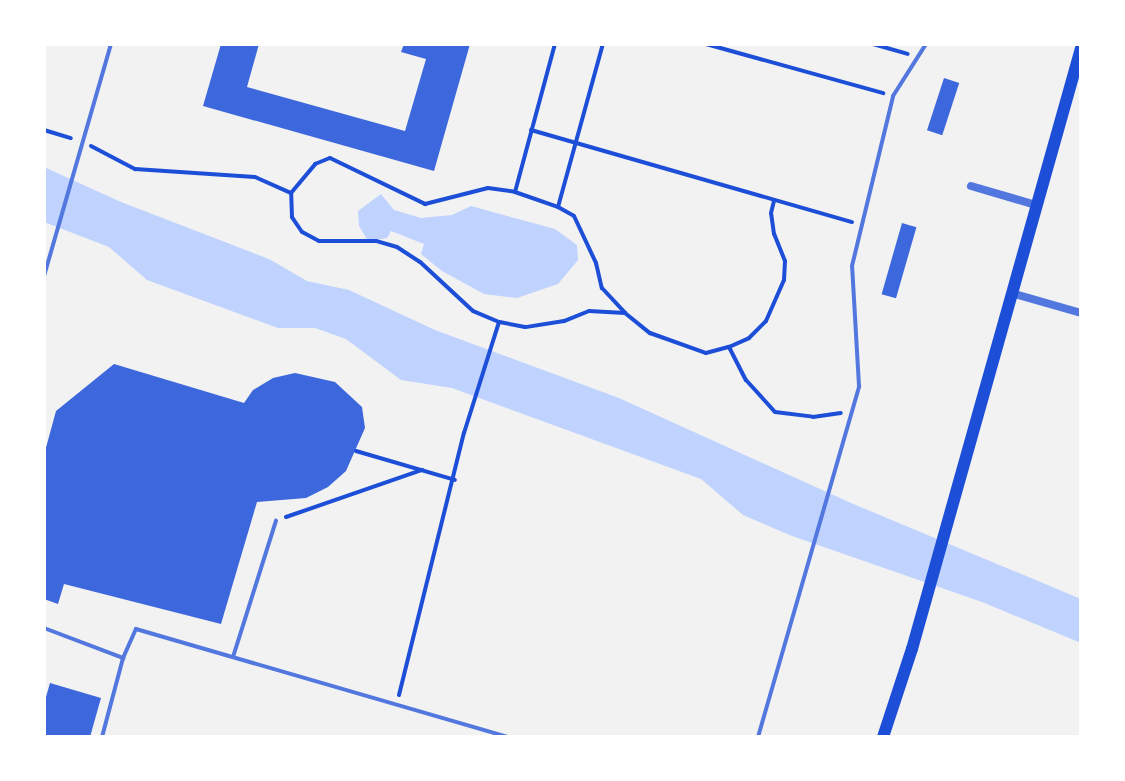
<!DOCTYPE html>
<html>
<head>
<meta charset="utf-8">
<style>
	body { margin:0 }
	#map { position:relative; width:1125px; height:781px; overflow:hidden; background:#f2f2f2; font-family:Lora,serif }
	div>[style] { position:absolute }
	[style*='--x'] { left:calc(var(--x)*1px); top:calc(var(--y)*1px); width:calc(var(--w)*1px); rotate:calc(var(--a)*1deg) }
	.water>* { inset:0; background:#bfd3fe }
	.building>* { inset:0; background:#3d67dc; transform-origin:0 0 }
	.path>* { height:4px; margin:-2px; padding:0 2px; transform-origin:2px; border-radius:2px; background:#1d4ed8 }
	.service>* { height:4px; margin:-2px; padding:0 2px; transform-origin:2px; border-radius:2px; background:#5277de }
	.minor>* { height:8px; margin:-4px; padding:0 4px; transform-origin:4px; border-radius:4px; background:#5277de }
	.secondary>* { height:12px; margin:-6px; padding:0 6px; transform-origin:6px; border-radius:6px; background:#1d4ed8 }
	span { translate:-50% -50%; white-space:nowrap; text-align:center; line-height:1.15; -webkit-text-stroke:6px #fff; paint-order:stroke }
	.frame { position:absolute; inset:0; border:46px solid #fff; pointer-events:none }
</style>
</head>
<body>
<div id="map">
	<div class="water">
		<div style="clip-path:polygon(44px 167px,121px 202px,269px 259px,307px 281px,349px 290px,435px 330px,619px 398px,851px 503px,1081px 599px,1081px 643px,982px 602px,792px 536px,743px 515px,701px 479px,452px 388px,401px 380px,346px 339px,315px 328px,278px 328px,147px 280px,109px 247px,44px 222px)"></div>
		<div style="clip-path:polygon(381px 194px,394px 210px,421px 218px,452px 215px,471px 206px,555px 229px,577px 245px,578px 260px,558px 284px,517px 298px,484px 294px,442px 271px,421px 254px,424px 244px,391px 231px,387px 238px,368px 241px,359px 226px,358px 211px)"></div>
	</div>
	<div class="building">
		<div style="clip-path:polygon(221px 44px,259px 44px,247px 87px,405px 131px,426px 59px,401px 52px,404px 44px,470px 44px,434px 171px,203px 106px)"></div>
		<div style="left:944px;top:78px;width:16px;height:55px;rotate:18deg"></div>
		<div style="left:902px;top:223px;width:15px;height:74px;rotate:16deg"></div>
		<div style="clip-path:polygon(114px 364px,244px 403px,253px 390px,273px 378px,295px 373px,335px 382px,362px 407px,365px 428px,346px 471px,328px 487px,306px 498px,257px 502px,221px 624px,64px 584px,58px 604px,44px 599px,44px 455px,56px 411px)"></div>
		<div style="clip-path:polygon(50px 683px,101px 698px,90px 737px,44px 737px,44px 704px)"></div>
	</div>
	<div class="path">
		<div style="--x:706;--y:44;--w:184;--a:15.5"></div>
		<div style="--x:873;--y:44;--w:36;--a:16"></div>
		<div style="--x:44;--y:130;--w:28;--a:17"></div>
		<div style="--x:531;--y:130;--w:334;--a:16"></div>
		<div style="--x:91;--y:146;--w:50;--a:27.6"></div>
		<div style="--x:135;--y:169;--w:120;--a:3.8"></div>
		<div style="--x:255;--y:177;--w:39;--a:24"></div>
		<div style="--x:515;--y:192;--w:153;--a:-74.9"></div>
		<div style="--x:558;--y:207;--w:169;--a:-74.6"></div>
		<div style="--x:625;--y:313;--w:36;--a:-177"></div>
		<div style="--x:589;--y:311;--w:27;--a:158"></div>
		<div style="--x:564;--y:321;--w:39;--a:171"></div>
		<div style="--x:525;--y:327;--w:26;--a:-169"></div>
		<div style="--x:499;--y:322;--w:28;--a:-157"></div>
		<div style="--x:473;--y:311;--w:72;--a:-137.2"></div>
		<div style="--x:420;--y:262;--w:27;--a:-147"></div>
		<div style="--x:397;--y:247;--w:22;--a:-164"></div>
		<div style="--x:376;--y:241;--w:57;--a:180"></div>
		<div style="--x:319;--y:241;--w:19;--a:-152"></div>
		<div style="--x:302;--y:232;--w:18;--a:-124"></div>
		<div style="--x:292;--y:217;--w:24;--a:-92"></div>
		<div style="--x:291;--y:193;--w:38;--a:-50"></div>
		<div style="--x:315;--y:164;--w:16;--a:-22"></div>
		<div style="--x:330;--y:158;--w:106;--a:25.8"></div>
		<div style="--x:425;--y:204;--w:65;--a:-14.3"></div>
		<div style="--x:488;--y:188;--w:27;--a:8"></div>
		<div style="--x:515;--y:192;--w:46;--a:19.2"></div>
		<div style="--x:558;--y:207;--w:18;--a:29"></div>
		<div style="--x:574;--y:216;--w:52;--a:64.9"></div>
		<div style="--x:596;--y:263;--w:26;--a:77"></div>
		<div style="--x:602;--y:288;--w:34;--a:47"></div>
		<div style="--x:625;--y:313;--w:32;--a:39"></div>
		<div style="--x:650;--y:333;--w:59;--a:19.7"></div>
		<div style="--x:706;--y:353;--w:24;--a:-15"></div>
		<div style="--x:729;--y:347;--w:37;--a:63"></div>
		<div style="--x:746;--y:380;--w:43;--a:47.8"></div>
		<div style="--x:775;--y:412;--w:38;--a:7"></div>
		<div style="--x:813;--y:417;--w:28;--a:-8"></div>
		<div style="--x:729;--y:347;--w:22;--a:-24"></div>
		<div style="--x:749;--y:338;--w:24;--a:-45"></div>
		<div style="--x:766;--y:321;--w:45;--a:-66.3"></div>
		<div style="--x:784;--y:280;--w:19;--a:-87"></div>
		<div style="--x:785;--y:261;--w:29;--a:-112"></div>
		<div style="--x:774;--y:234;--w:21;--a:-98"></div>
		<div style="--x:771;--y:213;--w:12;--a:-76"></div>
		<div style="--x:356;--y:451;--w:103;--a:16.3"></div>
		<div style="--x:286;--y:517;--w:144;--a:-19.1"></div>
		<div style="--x:399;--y:695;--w:270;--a:-76.1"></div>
		<div style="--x:464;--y:433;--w:116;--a:-72.5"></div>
	</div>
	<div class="service">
		<div style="--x:44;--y:276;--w:241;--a:-73.9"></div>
		<div style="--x:44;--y:628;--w:85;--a:20.8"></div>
		<div style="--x:233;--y:657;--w:143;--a:-72.5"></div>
		<div style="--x:102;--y:737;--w:82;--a:-75.1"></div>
		<div style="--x:123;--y:658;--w:32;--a:-66"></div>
		<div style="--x:136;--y:629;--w:386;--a:16.2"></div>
		<div style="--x:758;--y:737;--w:365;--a:-73.9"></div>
		<div style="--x:859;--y:386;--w:120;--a:-93.3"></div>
		<div style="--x:852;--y:266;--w:175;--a:-76.4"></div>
		<div style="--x:893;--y:96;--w:62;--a:-57.6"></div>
	</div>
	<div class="minor">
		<div style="--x:971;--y:186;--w:68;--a:16.3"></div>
		<div style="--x:1011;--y:293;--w:73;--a:15.9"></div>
	</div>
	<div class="secondary">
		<div style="--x:883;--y:737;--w:93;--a:-71.8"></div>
		<div style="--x:912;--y:649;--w:624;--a:-74.29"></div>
	</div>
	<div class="frame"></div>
</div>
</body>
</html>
